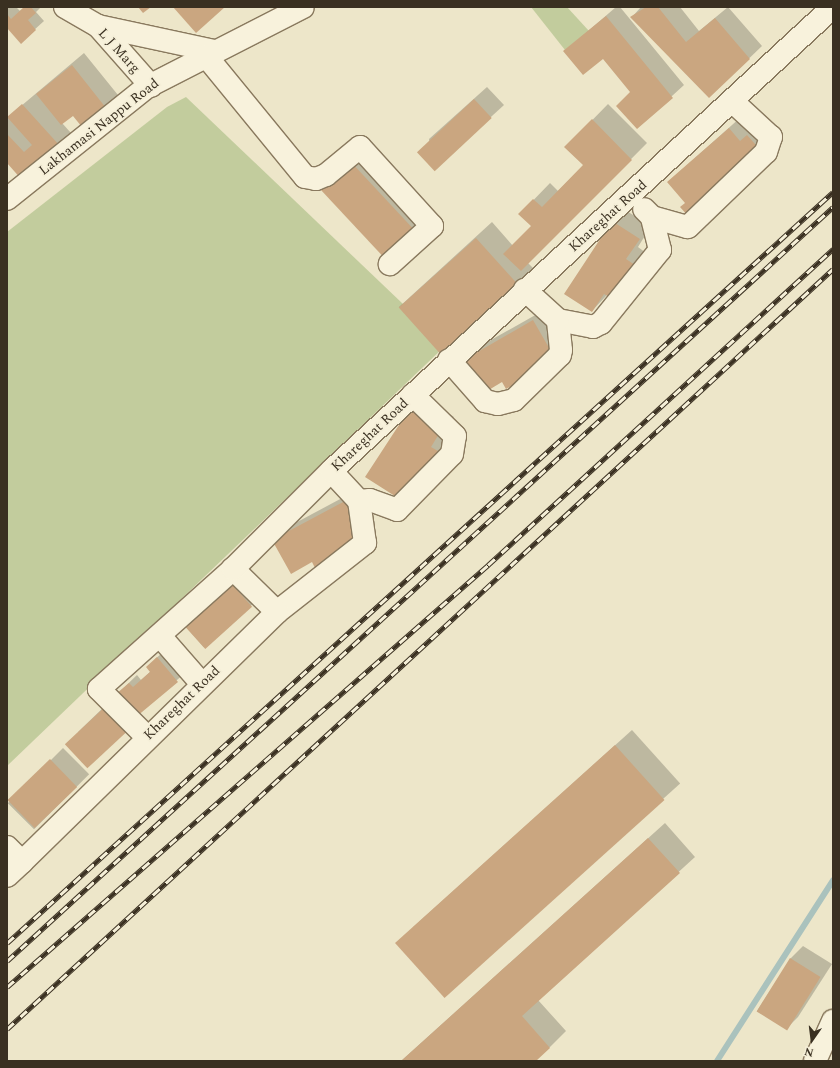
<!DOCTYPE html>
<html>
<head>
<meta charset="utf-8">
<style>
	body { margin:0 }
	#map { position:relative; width:840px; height:1068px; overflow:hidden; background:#ede6c9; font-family:Spectral,serif }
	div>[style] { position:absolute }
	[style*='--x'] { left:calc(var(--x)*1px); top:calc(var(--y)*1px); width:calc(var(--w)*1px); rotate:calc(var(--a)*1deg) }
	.green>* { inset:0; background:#c2cc9d }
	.shadow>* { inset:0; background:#0003; transform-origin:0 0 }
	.stream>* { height:6px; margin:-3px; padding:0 3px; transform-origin:3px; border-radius:3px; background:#aac2bd }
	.building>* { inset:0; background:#caa680; transform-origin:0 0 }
	.roads { filter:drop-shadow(1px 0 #89795e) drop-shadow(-1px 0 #89795e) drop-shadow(0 1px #89795e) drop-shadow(0 -1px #89795e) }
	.minor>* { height:22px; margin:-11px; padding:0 11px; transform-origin:11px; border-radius:11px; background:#f8f2dc }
	.rail>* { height:4.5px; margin-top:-2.25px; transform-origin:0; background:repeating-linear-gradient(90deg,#f5efd8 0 9px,#3a3021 0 18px); box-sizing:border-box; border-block:1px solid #3a3021 }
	span { translate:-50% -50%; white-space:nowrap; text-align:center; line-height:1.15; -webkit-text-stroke:3.5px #f5efd8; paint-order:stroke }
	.street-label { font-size:14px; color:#3a3021 }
	.frame { position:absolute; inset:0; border:8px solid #3a3021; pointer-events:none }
	.north { position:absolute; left:792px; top:1020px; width:40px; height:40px; -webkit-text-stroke:3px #f5efd8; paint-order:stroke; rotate:194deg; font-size:11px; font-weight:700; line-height:16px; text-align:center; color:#3a3021 }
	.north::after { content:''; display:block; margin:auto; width:14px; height:18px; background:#3a3021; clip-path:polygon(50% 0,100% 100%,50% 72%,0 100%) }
</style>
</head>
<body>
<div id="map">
	<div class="green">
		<div style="clip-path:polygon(531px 7px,567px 7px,589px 31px,565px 50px)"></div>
		<div style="clip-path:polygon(186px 97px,446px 345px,7px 766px,7px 232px,167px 107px)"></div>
	</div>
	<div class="shadow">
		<div style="clip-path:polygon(7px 7px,16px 7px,20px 11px,25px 7px,41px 7px,36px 12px,44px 21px,21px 42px,7px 26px)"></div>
		<div style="clip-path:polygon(616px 7px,620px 7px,684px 85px,637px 128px,631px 92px,603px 58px,565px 51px)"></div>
		<div style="clip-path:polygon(641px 7px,680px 7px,699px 31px,728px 7px,762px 46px,709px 97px,632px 17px)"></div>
		<div style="clip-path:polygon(84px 53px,122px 100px,110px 112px,73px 115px,62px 123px,71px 133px,59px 145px,7px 162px,8px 117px)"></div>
		<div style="clip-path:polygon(487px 87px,504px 105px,434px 169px,429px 139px)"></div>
		<div style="clip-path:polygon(608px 104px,647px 143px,528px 263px,536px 271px,520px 287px,399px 307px,492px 222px,513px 246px,533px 226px,520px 214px,550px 183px,558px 191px,584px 165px,566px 147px)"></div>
		<div style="clip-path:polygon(741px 117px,775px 140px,686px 202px,668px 182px)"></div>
		<div style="left:363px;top:150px;width:93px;height:57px;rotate:47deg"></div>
		<div style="clip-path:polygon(625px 210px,651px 226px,638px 247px,646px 253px,592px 311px,613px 222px)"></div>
		<div style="clip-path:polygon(546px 309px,564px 340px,550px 358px,503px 381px,463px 361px,475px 349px)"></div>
		<div style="clip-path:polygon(423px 397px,454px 417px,442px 434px,449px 439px,430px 469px,398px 497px)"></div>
		<div style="clip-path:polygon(357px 490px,375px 522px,360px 540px,313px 561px,274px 540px,286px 528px)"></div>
		<div style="left:241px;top:568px;width:35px;height:80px;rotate:49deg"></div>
		<div style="clip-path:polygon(166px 650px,185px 673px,139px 713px,142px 716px,130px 728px,78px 732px,137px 675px,141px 680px,151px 671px,155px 659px)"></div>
		<div style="left:632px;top:730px;width:72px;height:295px;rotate:48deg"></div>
		<div style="left:63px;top:748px;width:37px;height:78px;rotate:45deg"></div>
		<div style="clip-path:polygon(665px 823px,695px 857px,538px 1000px,566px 1031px,550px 1047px,534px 1061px,401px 1061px)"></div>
		<div style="clip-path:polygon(803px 946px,832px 964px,798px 1017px,786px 1029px,757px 1011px,791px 958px)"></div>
	</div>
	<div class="stream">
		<div style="--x:717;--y:1061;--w:215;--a:-57.3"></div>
	</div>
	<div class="building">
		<div style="clip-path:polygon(24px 7px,31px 7px,36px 13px,28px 20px,36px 30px,21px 44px,7px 28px,7px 14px,11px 19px)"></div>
		<div style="clip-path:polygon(138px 7px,151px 7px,143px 13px)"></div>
		<div style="clip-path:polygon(173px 7px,225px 7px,196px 33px)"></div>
		<div style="clip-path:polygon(646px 7px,658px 7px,686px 42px,715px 18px,750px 59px,709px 98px,630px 17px)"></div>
		<div style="clip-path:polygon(606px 16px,673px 98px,637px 129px,616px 106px,630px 92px,603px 59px,583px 75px,563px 51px)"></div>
		<div style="clip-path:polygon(72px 65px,110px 113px,86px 132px,73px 116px,61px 125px,36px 94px)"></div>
		<div style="left:474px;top:99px;width:26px;height:78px;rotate:47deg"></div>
		<div style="clip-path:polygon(22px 104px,60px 146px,22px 180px,7px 163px,7px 134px,24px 152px,32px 145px,7px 117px)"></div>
		<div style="clip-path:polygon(592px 119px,632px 160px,521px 271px,503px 254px,531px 226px,518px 214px,533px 199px,542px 207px,583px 165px,564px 147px)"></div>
		<div style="clip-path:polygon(729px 128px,740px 141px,747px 135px,763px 153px,689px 217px,680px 207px,685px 203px,667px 182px)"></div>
		<div style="left:350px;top:161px;width:96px;height:41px;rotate:47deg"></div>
		<div style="clip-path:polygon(612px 221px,640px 239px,626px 259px,635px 265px,613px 299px,604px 294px,592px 312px,564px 294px)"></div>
		<div style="left:476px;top:238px;width:66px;height:104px;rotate:48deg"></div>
		<div style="clip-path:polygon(533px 320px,552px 353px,534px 364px,538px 371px,506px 389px,502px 382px,482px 394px,462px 361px)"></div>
		<div style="clip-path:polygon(410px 408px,442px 429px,431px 447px,438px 451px,418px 482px,411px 478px,398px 498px,365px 477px)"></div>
		<div style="clip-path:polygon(345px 501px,363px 535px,344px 545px,348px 553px,316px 570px,312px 562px,291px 574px,272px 540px)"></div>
		<div style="left:228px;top:580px;width:36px;height:63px;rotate:48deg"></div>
		<div style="clip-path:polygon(157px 657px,178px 682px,136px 717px,116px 694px,129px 683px,133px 687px,150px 672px,146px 667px)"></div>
		<div style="left:108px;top:704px;width:33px;height:59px;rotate:47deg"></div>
		<div style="left:615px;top:745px;width:74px;height:296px;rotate:48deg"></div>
		<div style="left:50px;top:759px;width:39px;height:59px;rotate:46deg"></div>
		<div style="clip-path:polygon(648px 838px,680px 873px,522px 1016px,550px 1048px,536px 1061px,401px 1061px)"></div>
		<div style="left:790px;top:958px;width:36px;height:63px;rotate:32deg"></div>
	</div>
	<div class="roads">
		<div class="minor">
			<div style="--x:65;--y:7;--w:38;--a:30"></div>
			<div style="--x:98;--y:26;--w:80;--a:48.5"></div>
			<div style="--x:98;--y:26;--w:120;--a:12.1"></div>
			<div style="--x:206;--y:56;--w:156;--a:50.7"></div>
			<div style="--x:305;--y:177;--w:11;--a:10"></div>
			<div style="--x:316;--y:179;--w:11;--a:-22"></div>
			<div style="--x:326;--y:175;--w:44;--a:-39.5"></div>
			<div style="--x:360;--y:147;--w:107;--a:47.7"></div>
			<div style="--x:432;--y:226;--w:57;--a:137.9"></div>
			<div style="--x:7;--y:199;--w:179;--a:-38.7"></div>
			<div style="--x:147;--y:87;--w:175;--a:-27.1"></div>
			<div style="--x:652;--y:217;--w:37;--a:16"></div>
			<div style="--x:688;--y:227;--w:108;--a:-43.9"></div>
			<div style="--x:766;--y:152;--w:16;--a:-72"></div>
			<div style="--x:771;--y:137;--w:53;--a:-137.3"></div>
			<div style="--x:558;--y:320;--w:36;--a:11"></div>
			<div style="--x:593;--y:327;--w:9;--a:-27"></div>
			<div style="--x:601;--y:323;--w:94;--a:-51.1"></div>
			<div style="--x:660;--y:250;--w:34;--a:-104"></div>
			<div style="--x:652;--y:217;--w:11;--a:-135"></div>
			<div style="--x:449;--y:360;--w:55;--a:48.7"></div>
			<div style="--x:485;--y:401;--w:13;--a:13"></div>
			<div style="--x:498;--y:404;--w:16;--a:-14"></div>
			<div style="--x:514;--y:400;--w:64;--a:-44.4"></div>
			<div style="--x:560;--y:355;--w:5;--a:-79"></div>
			<div style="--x:561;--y:350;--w:30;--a:-96"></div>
			<div style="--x:558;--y:320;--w:45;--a:-137.7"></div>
			<div style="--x:359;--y:501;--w:11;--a:-5"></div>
			<div style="--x:370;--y:500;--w:29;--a:20"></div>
			<div style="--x:397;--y:510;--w:78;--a:-45.5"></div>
			<div style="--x:452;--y:454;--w:18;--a:-81"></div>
			<div style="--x:455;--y:436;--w:59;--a:-135.7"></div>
			<div style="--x:277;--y:612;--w:112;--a:-38.1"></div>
			<div style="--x:365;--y:543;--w:42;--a:-98.1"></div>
			<div style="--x:359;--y:501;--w:41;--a:-133"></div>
			<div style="--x:160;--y:636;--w:64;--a:48.8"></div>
			<div style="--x:147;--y:737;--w:68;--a:-135"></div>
			<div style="--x:99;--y:689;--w:180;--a:-41.8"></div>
			<div style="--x:7;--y:847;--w:21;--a:45"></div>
			<div style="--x:22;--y:862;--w:357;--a:-44.4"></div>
			<div style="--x:277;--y:612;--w:62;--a:-135.7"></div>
			<div style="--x:233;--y:569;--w:139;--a:-45"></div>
			<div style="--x:331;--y:471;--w:684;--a:-42.75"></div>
			<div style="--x:7;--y:876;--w:21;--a:-43"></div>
			<div style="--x:815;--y:1061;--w:44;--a:-65.8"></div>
		</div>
	</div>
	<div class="rail">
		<div style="--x:7;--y:943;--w:1116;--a:-42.28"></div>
		<div style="--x:7;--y:961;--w:1118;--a:-42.39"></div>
		<div style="--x:7;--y:987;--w:640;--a:-41.26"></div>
		<div style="--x:488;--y:565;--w:468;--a:-42.5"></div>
		<div style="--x:7;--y:1029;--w:1122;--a:-42.62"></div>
	</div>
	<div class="street-label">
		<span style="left:119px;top:51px;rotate:48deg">L J Marg</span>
		<span style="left:99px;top:127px;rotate:-38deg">Lakhamasi Nappu Road</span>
		<span style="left:608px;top:216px;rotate:-42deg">Khareghat Road</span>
		<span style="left:370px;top:435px;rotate:-43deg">Khareghat Road</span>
		<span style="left:182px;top:703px;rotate:-44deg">Khareghat Road</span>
	</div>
	<div class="frame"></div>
	<div class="north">N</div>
</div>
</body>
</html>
